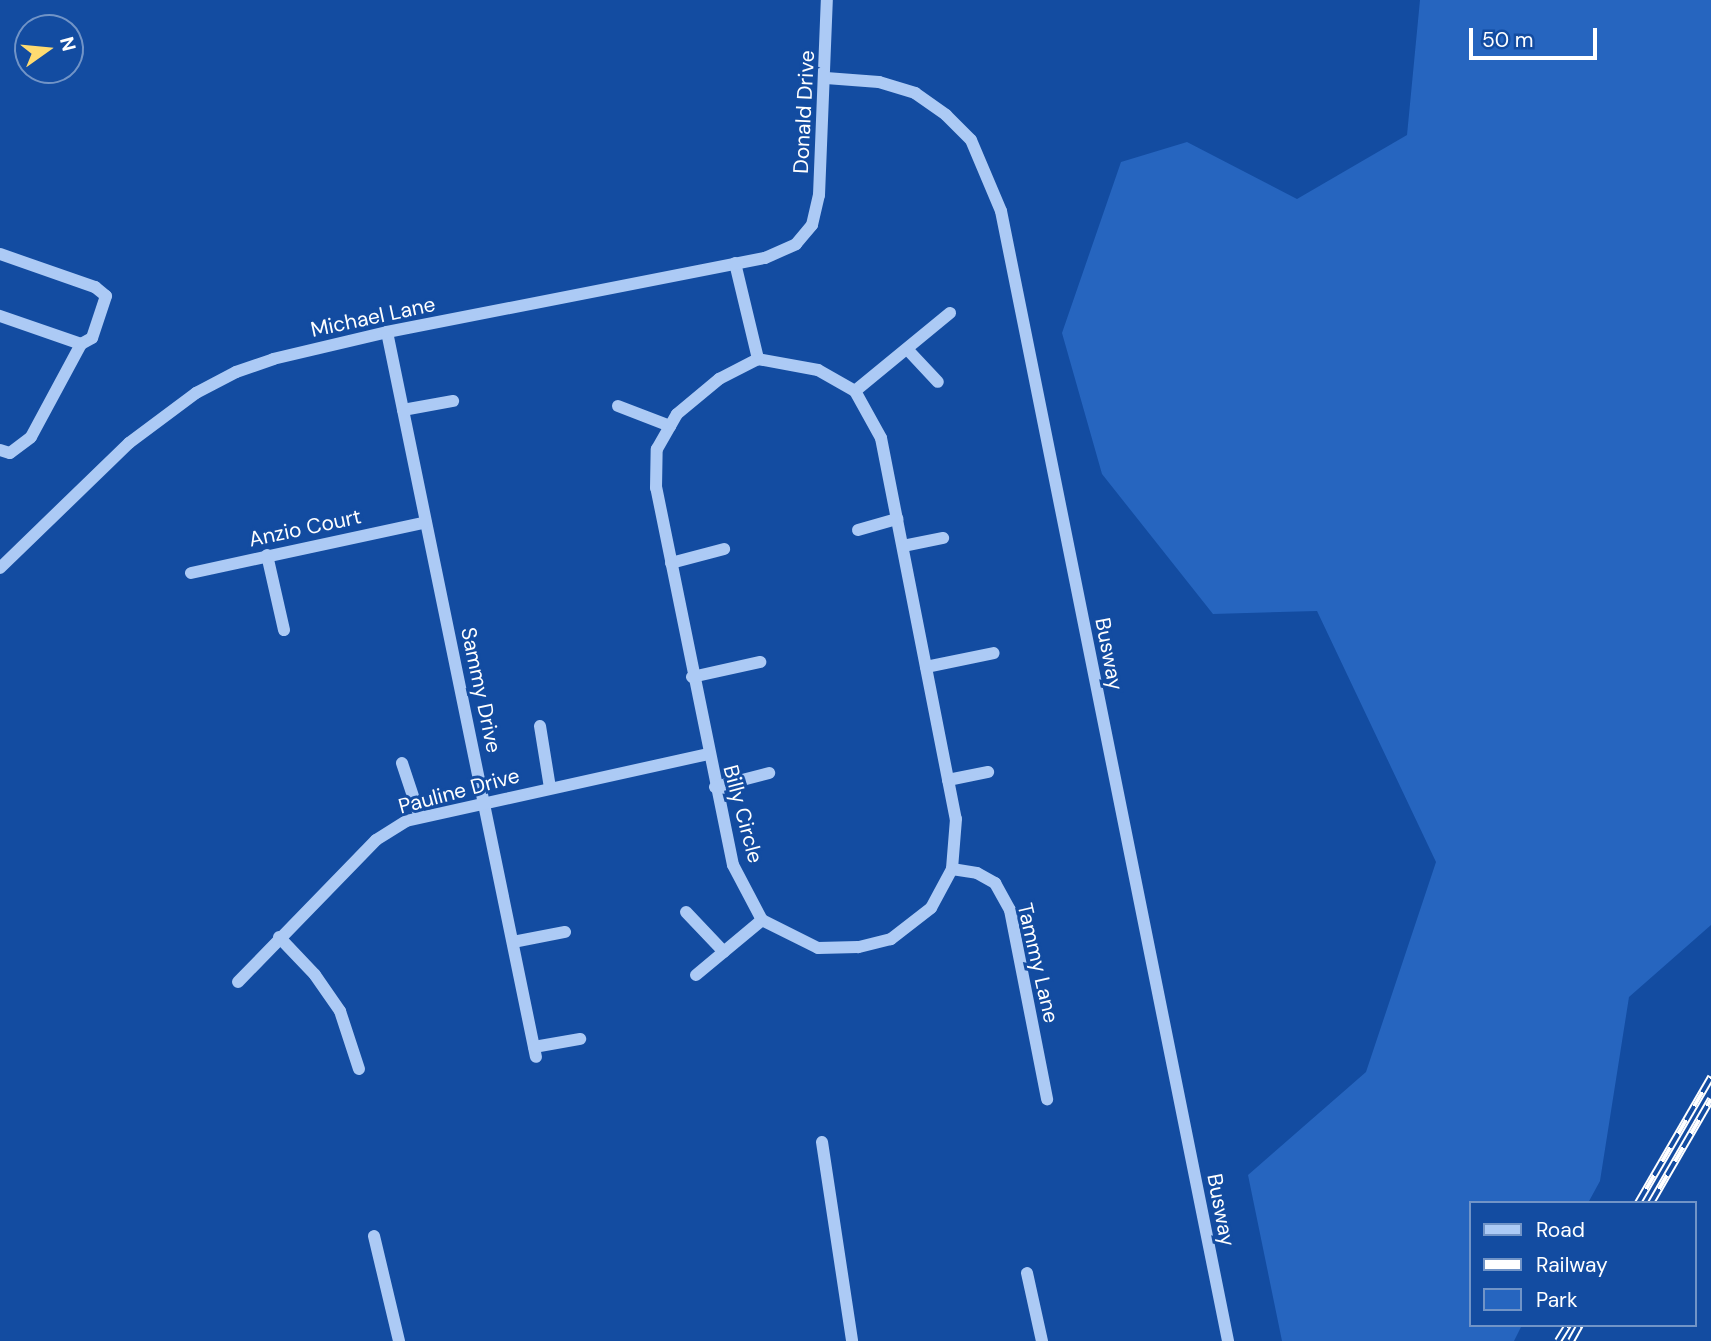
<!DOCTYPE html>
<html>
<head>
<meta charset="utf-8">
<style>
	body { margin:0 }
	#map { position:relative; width:1711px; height:1341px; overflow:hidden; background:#134ca1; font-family:"DM Sans",sans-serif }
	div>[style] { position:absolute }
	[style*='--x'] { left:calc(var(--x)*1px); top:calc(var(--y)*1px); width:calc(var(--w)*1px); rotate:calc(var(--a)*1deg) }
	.green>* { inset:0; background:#2665bf }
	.minor>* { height:12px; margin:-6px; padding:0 6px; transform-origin:6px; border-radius:6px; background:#accaf5 }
	.rail>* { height:8px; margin-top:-4px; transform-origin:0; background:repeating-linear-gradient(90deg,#134ca1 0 16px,#fff 0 32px); box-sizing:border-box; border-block:2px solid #fff }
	span { translate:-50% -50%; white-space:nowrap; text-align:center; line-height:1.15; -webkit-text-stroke:6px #134ca1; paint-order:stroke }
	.street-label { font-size:21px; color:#fff }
	.legend { position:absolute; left:1469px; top:1201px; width:228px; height:126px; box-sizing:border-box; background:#134ca1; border:2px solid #7194c7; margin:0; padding:9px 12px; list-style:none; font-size:21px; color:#fff }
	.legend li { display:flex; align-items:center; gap:14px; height:35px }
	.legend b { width:35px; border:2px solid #7194c7 }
	.north { position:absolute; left:14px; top:14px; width:70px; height:70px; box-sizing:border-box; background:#134ca1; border:2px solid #7194c7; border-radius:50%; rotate:75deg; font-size:19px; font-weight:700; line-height:28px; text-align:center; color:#fff }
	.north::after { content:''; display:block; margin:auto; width:24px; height:32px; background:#ffdb70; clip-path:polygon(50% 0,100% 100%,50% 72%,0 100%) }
	.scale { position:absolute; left:1469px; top:28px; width:128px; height:32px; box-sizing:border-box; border:4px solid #fff; border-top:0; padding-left:9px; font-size:21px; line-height:24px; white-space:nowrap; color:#fff; -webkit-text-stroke:5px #134ca1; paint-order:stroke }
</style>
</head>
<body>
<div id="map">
	<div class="green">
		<div style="clip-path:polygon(1420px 0,1711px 0,1711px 925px,1629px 997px,1600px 1181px,1588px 1203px,1471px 1203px,1471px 1325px,1522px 1325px,1514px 1341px,1282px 1341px,1248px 1175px,1366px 1072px,1436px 862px,1317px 611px,1213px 614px,1102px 474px,1062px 333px,1121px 162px,1187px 142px,1297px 199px,1407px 135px)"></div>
	</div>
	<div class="minor">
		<div style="--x:826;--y:78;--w:53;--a:4.3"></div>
		<div style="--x:879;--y:82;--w:38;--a:17"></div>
		<div style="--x:915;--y:93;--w:38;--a:35"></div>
		<div style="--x:946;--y:115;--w:35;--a:45"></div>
		<div style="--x:971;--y:140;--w:77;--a:67.1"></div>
		<div style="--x:1001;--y:211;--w:1153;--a:78.64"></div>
		<div style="--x:0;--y:254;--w:101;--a:19.2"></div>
		<div style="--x:95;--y:287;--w:14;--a:39"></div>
		<div style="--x:106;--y:296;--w:44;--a:108.4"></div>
		<div style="--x:92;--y:338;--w:13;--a:151"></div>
		<div style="--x:81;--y:344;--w:86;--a:-160.9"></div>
		<div style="--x:735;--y:263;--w:99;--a:76.5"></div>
		<div style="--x:387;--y:332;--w:740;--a:78.39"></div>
		<div style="--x:907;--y:349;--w:45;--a:46.8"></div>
		<div style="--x:758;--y:359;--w:61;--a:10.4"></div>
		<div style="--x:818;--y:370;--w:43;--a:29.6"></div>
		<div style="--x:855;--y:391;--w:54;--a:61"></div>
		<div style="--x:881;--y:438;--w:388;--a:78.9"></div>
		<div style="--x:956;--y:819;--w:50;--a:94.6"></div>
		<div style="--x:952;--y:869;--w:44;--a:118.3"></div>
		<div style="--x:931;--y:908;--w:51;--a:142.2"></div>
		<div style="--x:891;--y:939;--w:34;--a:166"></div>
		<div style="--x:858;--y:947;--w:40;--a:178.6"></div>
		<div style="--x:818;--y:948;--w:63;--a:-153.4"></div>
		<div style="--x:762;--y:920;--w:62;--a:-117.8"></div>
		<div style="--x:733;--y:865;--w:385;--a:-101.5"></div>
		<div style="--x:656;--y:488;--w:39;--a:-89"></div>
		<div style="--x:657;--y:449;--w:40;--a:-60.3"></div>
		<div style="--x:677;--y:414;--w:55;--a:-39.8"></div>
		<div style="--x:719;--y:379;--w:44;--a:-27.1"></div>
		<div style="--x:855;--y:391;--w:123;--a:-39.4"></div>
		<div style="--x:618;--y:406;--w:56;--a:21"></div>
		<div style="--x:403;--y:410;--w:51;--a:-10.2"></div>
		<div style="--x:0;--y:450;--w:10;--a:17"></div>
		<div style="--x:10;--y:453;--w:26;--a:-37"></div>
		<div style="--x:31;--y:437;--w:106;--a:-61.7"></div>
		<div style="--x:858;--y:530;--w:41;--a:-15.8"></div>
		<div style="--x:903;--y:546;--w:41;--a:-11.3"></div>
		<div style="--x:267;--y:555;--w:77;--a:77.2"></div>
		<div style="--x:671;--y:563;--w:55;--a:-14.8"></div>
		<div style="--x:0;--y:568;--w:180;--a:-44.1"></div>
		<div style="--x:129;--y:443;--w:84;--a:-36.7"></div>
		<div style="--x:196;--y:393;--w:45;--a:-27.7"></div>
		<div style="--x:236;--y:372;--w:39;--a:-19"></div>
		<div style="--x:273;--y:359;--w:117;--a:-13.3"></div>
		<div style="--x:387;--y:332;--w:385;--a:-11.1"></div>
		<div style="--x:765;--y:258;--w:34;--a:-24"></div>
		<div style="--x:796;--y:244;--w:25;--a:-50"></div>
		<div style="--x:812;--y:225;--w:31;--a:-77"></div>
		<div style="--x:819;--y:195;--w:195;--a:-87.7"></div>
		<div style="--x:191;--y:573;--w:240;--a:-12.2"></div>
		<div style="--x:926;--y:667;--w:69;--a:-11.6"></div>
		<div style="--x:692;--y:677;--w:70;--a:-12.4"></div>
		<div style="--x:540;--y:726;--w:63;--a:80.8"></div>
		<div style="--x:402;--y:763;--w:57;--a:71.6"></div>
		<div style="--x:948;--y:780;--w:41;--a:-11.3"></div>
		<div style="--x:715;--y:787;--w:56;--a:-14.5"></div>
		<div style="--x:952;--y:869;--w:25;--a:9"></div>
		<div style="--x:977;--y:873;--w:21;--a:29"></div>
		<div style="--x:995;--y:883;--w:31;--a:61"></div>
		<div style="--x:1010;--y:910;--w:193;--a:78.9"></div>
		<div style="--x:686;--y:912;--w:55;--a:46.5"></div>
		<div style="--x:279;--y:937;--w:52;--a:46.5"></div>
		<div style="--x:315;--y:975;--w:44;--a:55.2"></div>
		<div style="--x:340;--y:1011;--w:61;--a:71.9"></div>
		<div style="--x:513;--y:942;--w:53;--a:-10.9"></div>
		<div style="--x:696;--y:975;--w:86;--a:-39.8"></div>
		<div style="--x:238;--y:982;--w:198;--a:-45.8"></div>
		<div style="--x:376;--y:840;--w:36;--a:-32"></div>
		<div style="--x:406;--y:821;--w:308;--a:-12.5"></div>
		<div style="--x:534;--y:1047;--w:47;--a:-9.9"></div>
		<div style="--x:822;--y:1142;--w:201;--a:81.4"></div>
		<div style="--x:374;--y:1236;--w:108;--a:76.6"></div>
		<div style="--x:1027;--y:1273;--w:70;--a:77.6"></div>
	</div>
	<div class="rail">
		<div style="--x:1638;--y:1203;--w:146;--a:-59.9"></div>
		<div style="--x:1651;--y:1203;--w:120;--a:-60"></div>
		<div style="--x:1558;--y:1341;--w:19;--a:-58"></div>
		<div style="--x:1571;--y:1341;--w:18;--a:-61"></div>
	</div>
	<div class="street-label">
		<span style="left:804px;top:112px;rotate:-87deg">Donald Drive</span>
		<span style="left:373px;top:317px;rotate:-12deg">Michael Lane</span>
		<span style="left:305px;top:528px;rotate:-12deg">Anzio Court</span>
		<span style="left:1109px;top:654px;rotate:79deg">Busway</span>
		<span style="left:481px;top:690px;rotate:78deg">Sammy Drive</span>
		<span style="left:459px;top:791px;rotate:-15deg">Pauline Drive</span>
		<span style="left:743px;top:814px;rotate:75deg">Billy Circle</span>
		<span style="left:1038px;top:963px;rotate:77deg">Tammy Lane</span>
		<span style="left:1221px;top:1210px;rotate:79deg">Busway</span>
	</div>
	<ul class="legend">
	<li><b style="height:9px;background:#accaf5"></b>Road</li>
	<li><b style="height:9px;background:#fff"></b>Railway</li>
	<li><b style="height:19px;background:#2665bf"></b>Park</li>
	</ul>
	<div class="north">N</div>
	<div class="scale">50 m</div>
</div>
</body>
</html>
